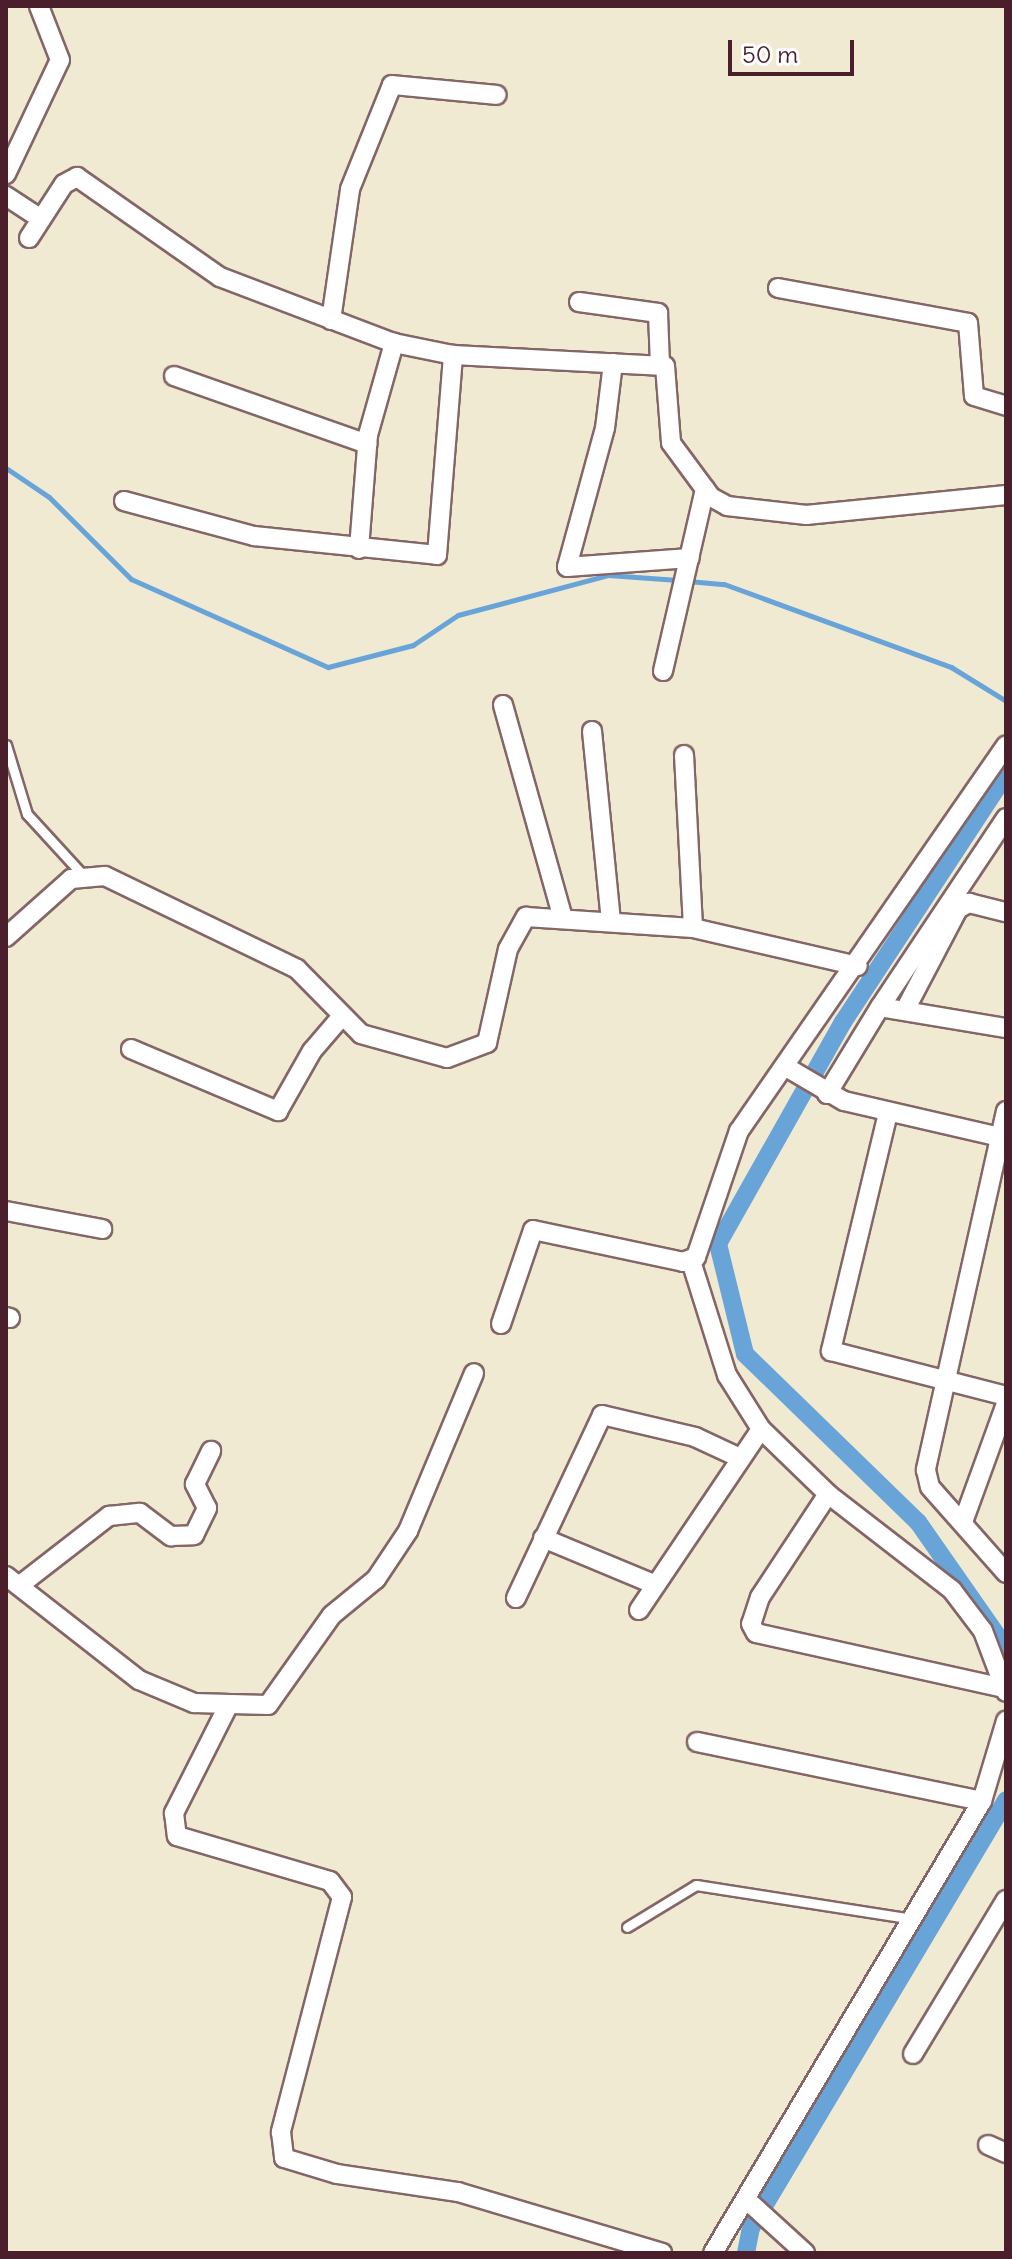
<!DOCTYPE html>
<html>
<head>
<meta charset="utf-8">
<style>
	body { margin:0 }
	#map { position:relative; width:1012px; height:2259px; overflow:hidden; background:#f1ead3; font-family:Delius,sans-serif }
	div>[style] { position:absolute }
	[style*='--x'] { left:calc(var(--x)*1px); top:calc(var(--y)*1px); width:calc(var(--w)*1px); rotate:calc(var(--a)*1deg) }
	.stream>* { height:5px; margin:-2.5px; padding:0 2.5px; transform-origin:2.5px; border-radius:2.5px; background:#69a4d9 }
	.canal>* { height:18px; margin:-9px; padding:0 9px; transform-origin:9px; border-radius:9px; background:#69a4d9 }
	.roads { filter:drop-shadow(2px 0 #846666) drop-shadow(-2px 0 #846666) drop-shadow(0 2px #846666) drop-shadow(0 -2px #846666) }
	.lane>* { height:9px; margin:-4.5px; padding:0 4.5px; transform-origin:4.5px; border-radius:4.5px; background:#fff }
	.street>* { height:18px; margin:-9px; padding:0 9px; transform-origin:9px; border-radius:9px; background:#fff }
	span { translate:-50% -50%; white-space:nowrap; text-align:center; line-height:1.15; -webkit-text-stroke:6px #fff; paint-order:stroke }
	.frame { position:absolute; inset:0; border:8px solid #4a1f2b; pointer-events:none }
	.scale { position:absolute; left:728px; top:40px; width:126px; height:36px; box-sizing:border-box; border:4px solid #4a1f2b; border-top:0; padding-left:10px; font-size:24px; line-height:28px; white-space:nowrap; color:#4a1f2b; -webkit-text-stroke:6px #fff; paint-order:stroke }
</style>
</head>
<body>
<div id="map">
	<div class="stream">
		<div style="--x:6;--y:468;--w:52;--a:34"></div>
		<div style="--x:49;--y:497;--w:116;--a:45"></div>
		<div style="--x:131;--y:579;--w:216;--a:24.1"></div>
		<div style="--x:328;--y:667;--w:88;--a:-14.5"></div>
		<div style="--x:413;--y:645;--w:54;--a:-33.7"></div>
		<div style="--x:458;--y:615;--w:155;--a:-14.9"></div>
		<div style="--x:608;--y:575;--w:70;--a:4.1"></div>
		<div style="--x:688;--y:581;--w:36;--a:5"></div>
		<div style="--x:724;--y:584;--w:242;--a:20.1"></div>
		<div style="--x:951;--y:667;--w:65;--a:31.7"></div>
	</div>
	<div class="canal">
		<div style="--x:1006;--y:774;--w:297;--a:123.3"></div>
		<div style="--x:843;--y:1022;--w:255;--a:119.4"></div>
		<div style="--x:718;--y:1244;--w:113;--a:76.2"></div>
		<div style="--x:745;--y:1354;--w:241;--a:44.2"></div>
		<div style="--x:918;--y:1522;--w:154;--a:55.1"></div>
		<div style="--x:746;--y:2253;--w:25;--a:-79"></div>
		<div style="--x:751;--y:2228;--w:498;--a:-59.2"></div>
	</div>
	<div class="roads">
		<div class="lane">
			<div style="--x:6;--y:745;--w:72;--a:73.1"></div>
			<div style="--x:27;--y:814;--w:80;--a:47.5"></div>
			<div style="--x:627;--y:1927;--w:81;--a:-31.3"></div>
			<div style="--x:696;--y:1885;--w:219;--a:8.9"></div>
		</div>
		<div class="street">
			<div style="--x:6;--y:174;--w:126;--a:-64.7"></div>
			<div style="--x:60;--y:60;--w:58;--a:-111.3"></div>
			<div style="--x:6;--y:196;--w:42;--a:33.3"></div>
			<div style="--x:29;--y:238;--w:64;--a:-57.1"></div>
			<div style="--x:64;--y:184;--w:15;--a:-28"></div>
			<div style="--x:77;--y:177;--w:174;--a:35"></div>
			<div style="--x:220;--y:277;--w:186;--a:20.8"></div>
			<div style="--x:394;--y:343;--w:60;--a:11.5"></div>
			<div style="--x:453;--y:355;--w:212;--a:3"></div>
			<div style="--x:665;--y:366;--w:77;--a:85.5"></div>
			<div style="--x:671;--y:443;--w:67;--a:53.5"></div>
			<div style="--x:711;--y:497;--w:18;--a:29"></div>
			<div style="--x:727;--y:506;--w:80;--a:6.5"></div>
			<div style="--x:806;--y:515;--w:201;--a:-5.7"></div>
			<div style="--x:778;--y:288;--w:193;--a:10.4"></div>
			<div style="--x:968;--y:323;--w:73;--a:85.3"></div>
			<div style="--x:974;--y:396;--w:34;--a:17"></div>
			<div style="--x:579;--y:302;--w:80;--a:7.9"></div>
			<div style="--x:658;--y:313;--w:51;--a:87.8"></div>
			<div style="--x:331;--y:320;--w:132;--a:-81.7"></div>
			<div style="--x:350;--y:189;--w:112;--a:-68"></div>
			<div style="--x:392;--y:85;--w:105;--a:5.4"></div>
			<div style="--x:613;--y:363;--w:65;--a:97"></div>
			<div style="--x:605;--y:428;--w:144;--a:105.3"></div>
			<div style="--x:567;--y:567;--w:123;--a:-4.2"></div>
			<div style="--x:174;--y:376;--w:205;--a:19.4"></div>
			<div style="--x:124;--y:501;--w:135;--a:15.1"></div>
			<div style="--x:254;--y:536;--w:184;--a:5.9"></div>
			<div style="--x:437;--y:555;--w:201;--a:-85.4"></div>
			<div style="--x:359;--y:549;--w:114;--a:-85.5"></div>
			<div style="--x:368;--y:435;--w:96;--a:-74.2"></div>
			<div style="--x:663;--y:671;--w:187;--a:-77"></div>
			<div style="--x:503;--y:705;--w:221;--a:74.3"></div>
			<div style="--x:592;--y:731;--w:192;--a:84.3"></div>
			<div style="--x:684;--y:755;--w:173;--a:87"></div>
			<div style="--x:6;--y:937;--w:87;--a:-41.7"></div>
			<div style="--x:71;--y:879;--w:34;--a:-5"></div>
			<div style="--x:105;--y:876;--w:213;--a:25.8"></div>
			<div style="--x:297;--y:969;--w:91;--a:45.4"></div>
			<div style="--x:361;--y:1034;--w:89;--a:15.6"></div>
			<div style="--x:447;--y:1058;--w:43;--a:-20.6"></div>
			<div style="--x:487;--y:1043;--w:96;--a:-77.4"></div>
			<div style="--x:508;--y:949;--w:37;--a:-61"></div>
			<div style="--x:526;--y:917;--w:167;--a:3.8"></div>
			<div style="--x:693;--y:928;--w:169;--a:13"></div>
			<div style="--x:880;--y:1007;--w:227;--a:-56.3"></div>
			<div style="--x:905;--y:1010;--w:114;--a:-62.3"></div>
			<div style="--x:958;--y:909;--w:13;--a:-29"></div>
			<div style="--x:969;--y:903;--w:38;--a:14"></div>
			<div style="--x:131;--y:1049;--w:160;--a:22.9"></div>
			<div style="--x:278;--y:1111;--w:69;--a:-60.5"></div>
			<div style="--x:312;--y:1051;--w:46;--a:-49.4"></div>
			<div style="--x:786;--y:1067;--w:67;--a:30.4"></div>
			<div style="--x:844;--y:1101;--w:160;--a:13"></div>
			<div style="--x:827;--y:1094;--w:102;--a:-58.7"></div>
			<div style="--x:880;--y:1007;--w:128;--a:9.5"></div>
			<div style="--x:1006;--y:1111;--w:368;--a:102.6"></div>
			<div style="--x:926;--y:1470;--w:17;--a:77"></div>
			<div style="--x:930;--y:1487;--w:115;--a:48.5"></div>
			<div style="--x:888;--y:1113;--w:245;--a:103.5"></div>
			<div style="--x:831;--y:1351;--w:181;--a:14.4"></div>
			<div style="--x:6;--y:1211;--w:98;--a:10.6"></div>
			<div style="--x:6;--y:1317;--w:4;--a:14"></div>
			<div style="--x:501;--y:1324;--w:99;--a:-71.2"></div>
			<div style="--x:533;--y:1230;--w:153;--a:12"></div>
			<div style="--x:683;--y:1262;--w:14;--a:-21"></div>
			<div style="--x:696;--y:1257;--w:133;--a:-71.2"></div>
			<div style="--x:739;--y:1131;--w:469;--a:-55.3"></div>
			<div style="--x:761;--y:1429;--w:93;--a:44.1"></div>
			<div style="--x:828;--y:1494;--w:157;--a:37.7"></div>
			<div style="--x:952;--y:1590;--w:51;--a:52.9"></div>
			<div style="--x:983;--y:1631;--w:65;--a:69.3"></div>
			<div style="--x:828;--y:1494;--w:123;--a:123.4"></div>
			<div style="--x:760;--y:1597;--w:28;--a:108"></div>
			<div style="--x:751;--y:1624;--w:10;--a:61"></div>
			<div style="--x:756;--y:1633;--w:255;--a:12.5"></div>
			<div style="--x:963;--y:1522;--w:126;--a:-70"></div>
			<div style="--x:543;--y:1538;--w:122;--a:22.6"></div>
			<div style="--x:6;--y:1576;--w:169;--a:38"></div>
			<div style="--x:139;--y:1680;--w:60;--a:22.7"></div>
			<div style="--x:194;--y:1703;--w:74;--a:1.5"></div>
			<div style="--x:268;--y:1705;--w:110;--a:-54.6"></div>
			<div style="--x:332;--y:1615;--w:57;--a:-39.3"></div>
			<div style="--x:376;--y:1579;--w:58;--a:-56.3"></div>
			<div style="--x:408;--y:1531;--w:171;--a:-67.3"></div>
			<div style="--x:20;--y:1585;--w:113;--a:-37.8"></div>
			<div style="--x:109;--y:1516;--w:31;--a:-6"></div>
			<div style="--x:140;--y:1513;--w:39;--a:37"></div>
			<div style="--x:171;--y:1536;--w:23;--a:-2"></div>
			<div style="--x:194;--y:1535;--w:30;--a:-64"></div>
			<div style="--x:207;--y:1508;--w:27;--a:-117"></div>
			<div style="--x:195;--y:1484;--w:37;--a:-64"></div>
			<div style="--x:516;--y:1598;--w:202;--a:-64.8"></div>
			<div style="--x:602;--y:1415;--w:96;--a:13.3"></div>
			<div style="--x:695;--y:1437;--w:50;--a:25"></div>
			<div style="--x:639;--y:1610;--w:218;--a:-56"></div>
			<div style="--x:761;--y:1429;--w:64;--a:-122.2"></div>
			<div style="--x:727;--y:1375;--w:120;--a:-107.5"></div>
			<div style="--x:227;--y:1708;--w:118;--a:116.8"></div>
			<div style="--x:174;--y:1813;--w:23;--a:83"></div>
			<div style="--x:177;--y:1836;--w:159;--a:16.4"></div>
			<div style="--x:330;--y:1881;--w:20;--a:53"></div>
			<div style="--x:342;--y:1897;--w:243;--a:104.6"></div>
			<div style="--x:281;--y:2132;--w:26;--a:83"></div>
			<div style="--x:284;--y:2158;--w:55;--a:16.8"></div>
			<div style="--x:337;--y:2174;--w:122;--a:8.5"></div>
			<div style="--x:458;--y:2192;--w:213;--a:16.6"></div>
			<div style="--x:697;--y:1742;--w:291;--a:11.7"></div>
			<div style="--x:913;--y:2054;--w:180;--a:-58.9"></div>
			<div style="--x:988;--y:2145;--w:20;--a:24"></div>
			<div style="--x:749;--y:2202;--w:76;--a:42.3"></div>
			<div style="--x:713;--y:2253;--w:526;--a:-59.24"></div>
			<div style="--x:982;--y:1801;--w:84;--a:-73.3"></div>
		</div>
	</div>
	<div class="frame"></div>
	<div class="scale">50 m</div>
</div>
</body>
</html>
